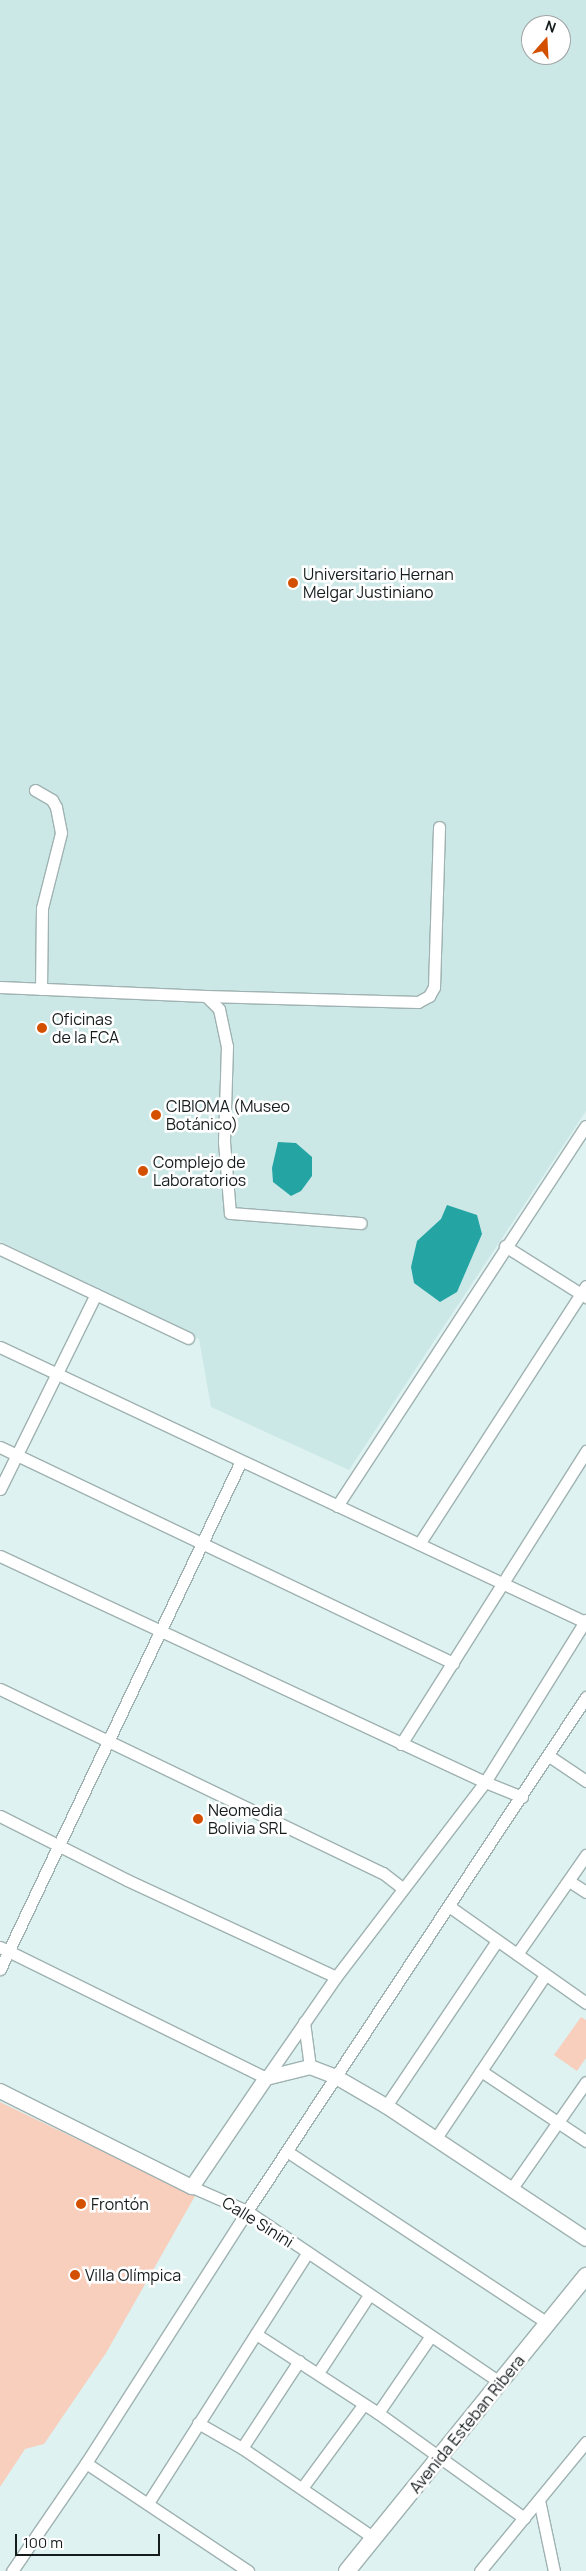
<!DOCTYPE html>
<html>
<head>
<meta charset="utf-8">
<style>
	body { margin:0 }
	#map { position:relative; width:586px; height:2571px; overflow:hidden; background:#def2f1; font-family:Manrope,sans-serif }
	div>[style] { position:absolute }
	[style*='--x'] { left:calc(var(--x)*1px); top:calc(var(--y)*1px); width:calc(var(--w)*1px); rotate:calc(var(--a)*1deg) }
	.built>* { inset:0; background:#cbe8e7 }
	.green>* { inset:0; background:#f8cebd }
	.water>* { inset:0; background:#24a5a4 }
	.roads { filter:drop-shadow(1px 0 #9fb2b1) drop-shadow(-1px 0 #9fb2b1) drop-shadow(0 1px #9fb2b1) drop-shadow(0 -1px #9fb2b1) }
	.minor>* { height:11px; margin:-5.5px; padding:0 5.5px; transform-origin:5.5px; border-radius:5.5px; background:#fff }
	.tertiary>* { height:14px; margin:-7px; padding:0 7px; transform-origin:7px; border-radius:7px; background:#fff }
	.secondary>* { height:16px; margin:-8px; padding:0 8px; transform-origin:8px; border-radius:8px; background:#fff }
	.dots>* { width:14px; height:14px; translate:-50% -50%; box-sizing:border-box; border:2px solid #fff; border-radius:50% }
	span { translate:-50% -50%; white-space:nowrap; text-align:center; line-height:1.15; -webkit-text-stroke:5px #fff; paint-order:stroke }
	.poi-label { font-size:16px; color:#151c1c }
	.left { translate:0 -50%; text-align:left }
	.street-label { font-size:16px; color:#151c1c }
	.north { position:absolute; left:521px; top:15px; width:50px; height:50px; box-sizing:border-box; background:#fff; border:1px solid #a1a4a4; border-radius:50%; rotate:19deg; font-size:14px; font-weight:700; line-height:20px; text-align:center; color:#151c1c }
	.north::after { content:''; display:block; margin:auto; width:18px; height:22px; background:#d35001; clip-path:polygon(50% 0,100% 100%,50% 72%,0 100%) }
	.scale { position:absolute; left:15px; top:2534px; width:145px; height:22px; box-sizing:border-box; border:2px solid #151c1c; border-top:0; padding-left:6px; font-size:15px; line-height:18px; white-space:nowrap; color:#151c1c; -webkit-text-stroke:4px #fff; paint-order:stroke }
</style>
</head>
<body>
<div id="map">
	<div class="built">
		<div style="clip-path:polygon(evenodd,0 0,586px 0,586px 1111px,349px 1470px,211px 1407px,199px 1339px,0 1241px,0 0,531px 25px,561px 25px,561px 55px,531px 55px,531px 25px)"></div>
	</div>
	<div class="green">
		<div style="clip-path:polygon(581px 2017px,586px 2020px,586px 2058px,577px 2071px,554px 2055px)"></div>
		<div style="clip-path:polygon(0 2102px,195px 2196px,106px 2353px,44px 2444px,25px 2449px,0 2487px)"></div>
	</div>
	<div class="water">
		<div style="clip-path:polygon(278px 1142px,296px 1143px,312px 1157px,312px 1176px,301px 1191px,291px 1196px,273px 1182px,272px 1168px)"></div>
		<div style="clip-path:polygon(447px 1205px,477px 1215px,482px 1234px,457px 1292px,440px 1302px,414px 1283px,411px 1267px,417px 1241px,441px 1219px)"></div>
	</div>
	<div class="roads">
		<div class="minor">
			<div style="--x:35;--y:790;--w:20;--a:30"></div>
			<div style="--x:52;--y:800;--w:8;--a:60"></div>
			<div style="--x:56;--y:807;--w:26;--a:79"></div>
			<div style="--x:61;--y:833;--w:77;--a:104.2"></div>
			<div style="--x:42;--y:908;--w:81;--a:90.7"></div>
			<div style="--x:0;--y:987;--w:206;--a:2.5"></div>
			<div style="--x:206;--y:996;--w:18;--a:45"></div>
			<div style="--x:219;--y:1009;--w:38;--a:78"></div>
			<div style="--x:227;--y:1046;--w:96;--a:91.8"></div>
			<div style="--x:224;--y:1142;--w:71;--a:85.2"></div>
			<div style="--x:230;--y:1213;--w:131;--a:4.4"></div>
			<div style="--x:206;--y:996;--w:212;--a:1.6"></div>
			<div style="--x:418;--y:1002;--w:13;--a:-29"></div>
			<div style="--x:429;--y:996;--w:10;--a:-61"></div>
			<div style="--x:434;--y:987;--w:160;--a:-88.2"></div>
			<div style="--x:505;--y:1246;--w:96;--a:32.2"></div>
			<div style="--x:0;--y:1249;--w:208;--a:25.3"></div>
			<div style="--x:0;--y:1347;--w:646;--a:25.18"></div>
			<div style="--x:0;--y:1447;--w:502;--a:25.49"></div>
			<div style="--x:0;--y:1489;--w:217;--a:-63.8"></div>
			<div style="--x:337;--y:1506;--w:454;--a:-56.8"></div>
			<div style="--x:419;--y:1544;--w:307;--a:-57.1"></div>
			<div style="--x:0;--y:1556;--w:535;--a:24.98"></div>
			<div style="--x:485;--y:1782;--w:191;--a:-58.1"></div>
			<div style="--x:0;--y:1689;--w:425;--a:25.7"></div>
			<div style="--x:383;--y:1873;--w:24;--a:38"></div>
			<div style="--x:401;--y:1744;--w:347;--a:-57.7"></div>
			<div style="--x:549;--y:1756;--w:45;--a:34"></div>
			<div style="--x:0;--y:1816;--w:142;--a:26.7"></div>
			<div style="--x:127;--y:1880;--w:230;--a:24.9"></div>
			<div style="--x:569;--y:1881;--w:20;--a:33"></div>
			<div style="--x:450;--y:1907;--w:166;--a:35.2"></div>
			<div style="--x:0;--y:1947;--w:297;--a:26.2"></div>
			<div style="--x:266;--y:2078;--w:123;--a:-55.3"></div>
			<div style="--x:336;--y:1977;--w:245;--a:-52.6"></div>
			<div style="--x:485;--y:1782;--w:40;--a:22"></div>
			<div style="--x:517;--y:1954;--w:121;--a:-55.1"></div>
			<div style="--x:0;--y:1969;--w:562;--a:-64.62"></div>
			<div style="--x:304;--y:2022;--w:45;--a:82.4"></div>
			<div style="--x:481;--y:2071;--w:126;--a:33.7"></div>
			<div style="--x:386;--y:2106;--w:199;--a:-56.1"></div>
			<div style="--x:436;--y:2138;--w:196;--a:-56.2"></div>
			<div style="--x:288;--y:2152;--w:310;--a:33.4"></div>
			<div style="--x:192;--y:2187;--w:60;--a:23.6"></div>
			<div style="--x:247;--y:2211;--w:305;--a:34.1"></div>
			<div style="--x:512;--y:2188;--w:129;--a:-55.1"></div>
			<div style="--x:256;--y:2334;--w:145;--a:32.9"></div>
			<div style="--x:378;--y:2413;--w:180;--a:35.7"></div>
			<div style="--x:318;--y:2373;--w:93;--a:-56.8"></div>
			<div style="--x:378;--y:2413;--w:92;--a:-55.6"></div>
			<div style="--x:198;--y:2423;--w:51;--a:29.6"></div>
			<div style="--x:242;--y:2448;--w:160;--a:34.3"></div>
			<div style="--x:242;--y:2448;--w:104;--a:-56.8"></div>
			<div style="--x:86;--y:2463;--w:195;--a:33.7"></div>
			<div style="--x:302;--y:2488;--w:104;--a:-53.6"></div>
			<div style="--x:539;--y:2500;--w:73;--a:78.1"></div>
			<div style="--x:148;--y:2503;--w:296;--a:-57.5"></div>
			<div style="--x:12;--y:2571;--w:131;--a:-55.6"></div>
			<div style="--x:86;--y:2463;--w:299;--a:-57.4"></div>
			<div style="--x:247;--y:2211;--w:616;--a:-56.59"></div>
			<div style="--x:480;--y:2571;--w:167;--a:-50.6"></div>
		</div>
		<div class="tertiary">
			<div style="--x:0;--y:2091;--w:215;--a:26.6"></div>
			<div style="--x:192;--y:2187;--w:132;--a:-55.8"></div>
			<div style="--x:266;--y:2078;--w:45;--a:-14"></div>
			<div style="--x:310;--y:2067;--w:28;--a:21"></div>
			<div style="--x:336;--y:2077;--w:58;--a:30.1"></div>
			<div style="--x:386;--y:2106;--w:240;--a:33.6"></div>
		</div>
		<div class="secondary">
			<div style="--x:347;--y:2571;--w:380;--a:-51"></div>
		</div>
	</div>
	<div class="dots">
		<div style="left:293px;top:583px;background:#d35001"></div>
		<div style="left:42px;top:1028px;background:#d35001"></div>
		<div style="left:156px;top:1115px;background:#d35001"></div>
		<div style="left:143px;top:1171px;background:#d35001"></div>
		<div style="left:198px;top:1819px;background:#d35001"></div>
		<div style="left:81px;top:2204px;background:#d35001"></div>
		<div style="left:75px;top:2275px;background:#d35001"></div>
	</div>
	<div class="poi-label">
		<span class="left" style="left:303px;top:583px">Universitario Hernan<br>Melgar Justiniano</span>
		<span class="left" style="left:52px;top:1028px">Oficinas<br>de la FCA</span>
		<span class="left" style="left:166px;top:1115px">CIBIOMA (Museo<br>Botánico)</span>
		<span class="left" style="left:153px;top:1171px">Complejo de<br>Laboratorios</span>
		<span class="left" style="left:208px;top:1819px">Neomedia<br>Bolivia SRL</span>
		<span class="left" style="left:91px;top:2204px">Frontón</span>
		<span class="left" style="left:85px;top:2275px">Villa Olímpica</span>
	</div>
	<div class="street-label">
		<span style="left:258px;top:2222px;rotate:32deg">Calle Sinini</span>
		<span style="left:467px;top:2424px;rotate:-51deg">Avenida Esteban Ribera</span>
	</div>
	<div class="north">N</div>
	<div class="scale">100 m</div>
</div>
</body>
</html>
